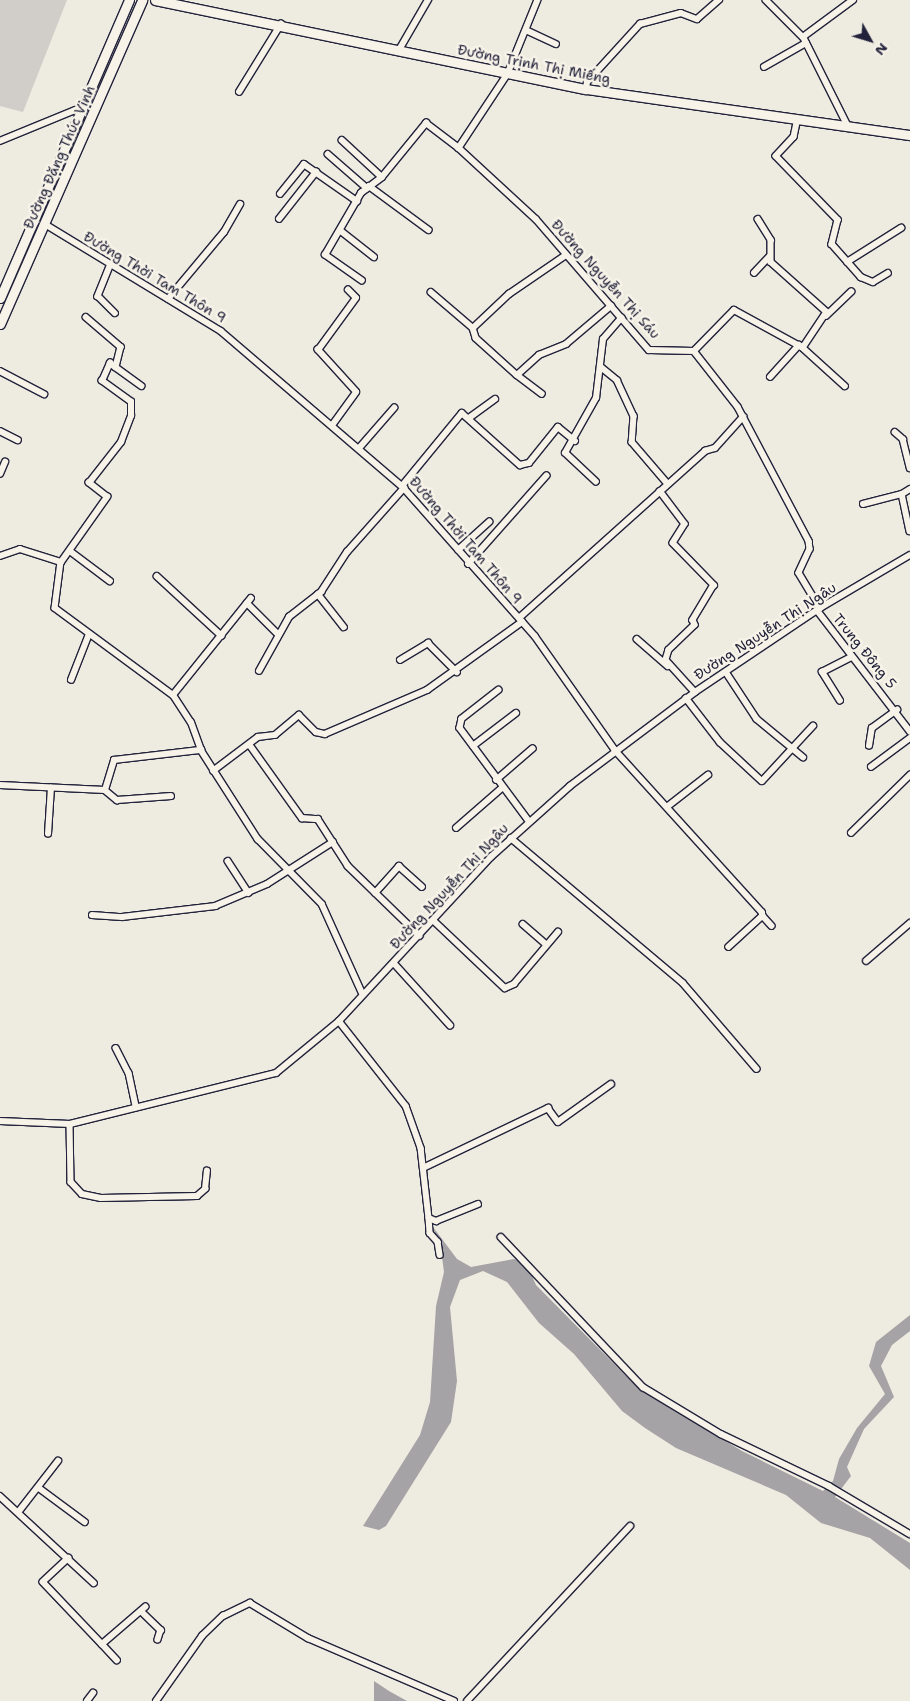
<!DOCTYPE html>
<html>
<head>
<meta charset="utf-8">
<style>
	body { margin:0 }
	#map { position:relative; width:910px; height:1701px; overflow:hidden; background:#eeebe1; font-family:"Shantell Sans",sans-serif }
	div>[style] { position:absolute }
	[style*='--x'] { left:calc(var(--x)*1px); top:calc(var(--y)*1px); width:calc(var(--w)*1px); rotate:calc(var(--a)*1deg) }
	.green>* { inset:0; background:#d1cdc9 }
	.water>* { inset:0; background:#a6a3a6 }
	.roads { filter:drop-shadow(1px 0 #22223b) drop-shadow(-1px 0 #22223b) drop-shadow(0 1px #22223b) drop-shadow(0 -1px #22223b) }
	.minor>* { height:5.5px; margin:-2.75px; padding:0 2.75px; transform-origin:2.75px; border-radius:2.75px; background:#f7f3e8 }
	.secondary>* { height:9px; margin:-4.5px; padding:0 4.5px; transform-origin:4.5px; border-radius:4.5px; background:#f7f3e8 }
	.primary>* { height:9px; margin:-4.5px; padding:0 4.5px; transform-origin:4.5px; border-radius:4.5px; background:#f7f3e8 }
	span { translate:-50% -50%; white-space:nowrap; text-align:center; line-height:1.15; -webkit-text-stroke:5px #f7f3e8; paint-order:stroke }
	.street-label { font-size:14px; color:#22223b }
	.north { position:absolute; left:845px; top:15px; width:50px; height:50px; -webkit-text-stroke:4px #f7f3e8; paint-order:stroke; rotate:129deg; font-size:14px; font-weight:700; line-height:20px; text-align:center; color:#22223b }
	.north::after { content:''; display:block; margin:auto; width:18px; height:22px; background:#22223b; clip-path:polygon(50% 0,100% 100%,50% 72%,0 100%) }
</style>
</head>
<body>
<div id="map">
	<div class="green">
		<div style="clip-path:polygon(0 0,67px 0,23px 112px,0 106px)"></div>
	</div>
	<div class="water">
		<div style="clip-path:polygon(430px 1223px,457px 1259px,471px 1267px,514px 1259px,526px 1263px,536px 1285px,638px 1388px,742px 1451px,823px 1491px,833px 1481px,839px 1459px,857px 1428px,885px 1394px,869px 1366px,876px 1342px,910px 1315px,910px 1331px,892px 1345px,881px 1366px,894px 1397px,864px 1429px,847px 1467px,851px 1476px,835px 1497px,910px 1543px,910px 1570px,870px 1538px,821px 1523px,786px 1495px,676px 1448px,645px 1428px,622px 1411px,574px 1354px,539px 1323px,507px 1282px,483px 1271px,460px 1280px,450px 1307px,457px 1381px,451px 1422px,386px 1526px,379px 1530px,363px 1526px,420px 1435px,430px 1402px,436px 1306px,444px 1272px,440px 1242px)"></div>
		<div style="clip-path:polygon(374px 1681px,389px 1691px,407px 1701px,374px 1701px)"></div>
	</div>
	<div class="roads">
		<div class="minor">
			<div style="--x:538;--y:0;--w:80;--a:112.1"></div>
			<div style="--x:508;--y:74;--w:89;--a:123.5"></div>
			<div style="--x:459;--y:148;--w:105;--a:42.7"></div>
			<div style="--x:536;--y:219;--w:173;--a:49.2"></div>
			<div style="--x:649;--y:350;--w:45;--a:1.3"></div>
			<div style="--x:694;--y:351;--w:71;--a:51.8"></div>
			<div style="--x:738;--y:407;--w:152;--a:62.1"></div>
			<div style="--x:809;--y:541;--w:8;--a:83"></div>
			<div style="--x:810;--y:549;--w:26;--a:115"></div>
			<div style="--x:799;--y:573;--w:41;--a:59"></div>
			<div style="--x:766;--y:0;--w:52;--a:45"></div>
			<div style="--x:526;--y:30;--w:33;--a:25"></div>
			<div style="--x:399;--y:50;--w:58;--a:-59.9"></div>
			<div style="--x:764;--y:67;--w:48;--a:-29.7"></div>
			<div style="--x:586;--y:89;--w:7;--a:-82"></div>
			<div style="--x:587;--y:82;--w:79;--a:-47.6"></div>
			<div style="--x:640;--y:24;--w:42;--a:-15"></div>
			<div style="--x:681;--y:13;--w:17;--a:21"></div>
			<div style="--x:697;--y:19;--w:29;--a:-41"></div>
			<div style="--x:239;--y:92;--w:80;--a:-58.3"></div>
			<div style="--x:797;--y:123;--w:14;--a:102"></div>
			<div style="--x:794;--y:137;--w:26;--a:133"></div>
			<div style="--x:776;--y:156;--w:89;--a:45.9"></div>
			<div style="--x:838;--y:220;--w:25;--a:104"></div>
			<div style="--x:832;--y:244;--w:44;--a:48.7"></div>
			<div style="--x:861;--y:277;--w:13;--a:23"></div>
			<div style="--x:873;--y:282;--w:17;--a:-31"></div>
			<div style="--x:848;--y:127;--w:101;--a:-116.6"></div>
			<div style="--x:803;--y:37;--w:62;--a:-36.5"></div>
			<div style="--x:342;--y:140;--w:54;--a:42.8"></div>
			<div style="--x:0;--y:141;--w:90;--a:-22.3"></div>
			<div style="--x:328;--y:154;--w:52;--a:41.1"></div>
			<div style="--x:369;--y:186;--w:74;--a:36.3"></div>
			<div style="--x:280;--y:194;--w:38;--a:-51"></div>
			<div style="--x:304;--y:164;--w:65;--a:34.9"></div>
			<div style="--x:279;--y:219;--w:60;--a:-51.8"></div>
			<div style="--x:758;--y:219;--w:25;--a:58"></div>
			<div style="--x:771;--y:240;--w:22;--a:90"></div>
			<div style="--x:771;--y:262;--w:75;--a:41.8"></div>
			<div style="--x:827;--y:312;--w:43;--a:123.7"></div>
			<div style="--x:45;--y:224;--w:206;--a:31.3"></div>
			<div style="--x:221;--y:331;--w:241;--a:40.6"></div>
			<div style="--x:404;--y:488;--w:198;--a:48.5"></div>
			<div style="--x:535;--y:636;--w:139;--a:54.9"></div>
			<div style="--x:615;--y:750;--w:219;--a:47.8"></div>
			<div style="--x:762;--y:912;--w:4;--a:76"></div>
			<div style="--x:763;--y:916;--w:46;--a:137.6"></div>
			<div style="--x:341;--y:231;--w:42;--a:38.2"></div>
			<div style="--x:847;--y:262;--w:64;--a:-32.2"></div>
			<div style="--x:111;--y:264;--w:35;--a:112"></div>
			<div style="--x:98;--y:296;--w:24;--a:45"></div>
			<div style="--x:754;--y:273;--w:22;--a:-47"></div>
			<div style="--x:362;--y:281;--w:45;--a:-144.9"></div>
			<div style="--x:325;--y:255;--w:72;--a:-59.9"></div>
			<div style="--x:361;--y:193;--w:26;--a:-37"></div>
			<div style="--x:382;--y:177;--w:70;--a:-50.8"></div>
			<div style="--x:426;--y:123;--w:41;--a:37.1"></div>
			<div style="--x:431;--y:292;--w:55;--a:40.6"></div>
			<div style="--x:473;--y:328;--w:50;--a:-43.4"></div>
			<div style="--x:509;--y:294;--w:69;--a:-34.4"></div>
			<div style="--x:168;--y:299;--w:87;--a:-50.1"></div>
			<div style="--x:224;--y:232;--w:32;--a:-60"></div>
			<div style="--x:826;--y:316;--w:35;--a:-44"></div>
			<div style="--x:86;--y:317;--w:46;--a:40.6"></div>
			<div style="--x:121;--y:347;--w:21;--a:104"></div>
			<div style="--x:473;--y:328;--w:10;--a:73"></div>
			<div style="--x:476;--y:338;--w:55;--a:42.1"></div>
			<div style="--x:517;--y:375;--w:30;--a:-42"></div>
			<div style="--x:539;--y:355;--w:29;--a:-22"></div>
			<div style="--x:566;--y:344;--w:59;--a:-40.2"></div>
			<div style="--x:694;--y:351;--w:57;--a:-45.7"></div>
			<div style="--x:734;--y:310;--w:77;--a:28.6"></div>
			<div style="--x:802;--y:347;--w:58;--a:42.2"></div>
			<div style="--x:601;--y:367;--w:21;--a:39"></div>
			<div style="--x:617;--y:380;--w:40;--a:65"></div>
			<div style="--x:634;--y:416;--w:26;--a:94"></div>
			<div style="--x:632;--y:442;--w:55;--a:49.4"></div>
			<div style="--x:0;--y:371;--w:50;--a:27.6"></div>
			<div style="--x:517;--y:375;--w:31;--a:37"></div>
			<div style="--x:770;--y:377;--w:43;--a:-47.8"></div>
			<div style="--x:469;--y:418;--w:32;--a:-36"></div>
			<div style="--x:333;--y:424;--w:39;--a:-54"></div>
			<div style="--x:356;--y:392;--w:57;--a:-132.1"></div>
			<div style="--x:318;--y:350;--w:64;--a:-53.8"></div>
			<div style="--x:356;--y:298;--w:11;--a:-135"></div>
			<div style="--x:0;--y:431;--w:20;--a:27"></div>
			<div style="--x:895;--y:432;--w:11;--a:41"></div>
			<div style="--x:903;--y:439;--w:30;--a:76"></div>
			<div style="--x:360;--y:447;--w:52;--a:-48.9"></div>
			<div style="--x:0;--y:474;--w:13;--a:-67"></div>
			<div style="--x:596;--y:482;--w:42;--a:-136.9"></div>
			<div style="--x:565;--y:453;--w:63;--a:-60.6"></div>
			<div style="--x:596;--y:398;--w:59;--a:-83.2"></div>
			<div style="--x:603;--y:339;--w:28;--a:-49"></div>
			<div style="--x:402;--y:486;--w:94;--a:-50.6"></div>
			<div style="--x:462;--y:413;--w:78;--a:41.9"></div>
			<div style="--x:520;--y:465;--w:9;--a:-13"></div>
			<div style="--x:529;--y:463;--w:46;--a:-51.1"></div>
			<div style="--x:558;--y:427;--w:22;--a:39"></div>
			<div style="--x:660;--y:491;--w:41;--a:52.9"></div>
			<div style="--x:685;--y:524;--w:22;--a:122"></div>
			<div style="--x:673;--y:543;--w:59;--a:45.7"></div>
			<div style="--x:714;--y:585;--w:41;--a:121"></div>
			<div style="--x:693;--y:620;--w:5;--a:68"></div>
			<div style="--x:695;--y:625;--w:36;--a:136"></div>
			<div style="--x:669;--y:650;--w:10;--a:107"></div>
			<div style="--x:666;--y:660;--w:43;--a:47.8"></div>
			<div style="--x:902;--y:494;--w:9;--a:-32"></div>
			<div style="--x:863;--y:504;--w:40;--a:-14.4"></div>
			<div style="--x:902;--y:494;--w:38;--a:78"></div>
			<div style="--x:458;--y:550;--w:42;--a:-42.1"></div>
			<div style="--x:70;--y:551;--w:50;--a:36.9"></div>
			<div style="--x:0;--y:556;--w:21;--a:-19"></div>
			<div style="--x:20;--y:549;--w:43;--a:17.6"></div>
			<div style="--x:61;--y:562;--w:80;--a:-54.7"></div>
			<div style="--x:107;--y:497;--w:23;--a:-142"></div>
			<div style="--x:89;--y:483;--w:52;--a:-52"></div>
			<div style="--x:121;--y:442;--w:28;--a:-69"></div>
			<div style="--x:131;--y:416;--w:14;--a:-90"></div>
			<div style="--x:131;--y:402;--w:36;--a:-144"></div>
			<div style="--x:102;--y:381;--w:20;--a:-66"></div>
			<div style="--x:110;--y:363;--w:39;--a:36"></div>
			<div style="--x:61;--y:562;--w:46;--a:97.4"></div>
			<div style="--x:55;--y:608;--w:147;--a:36.4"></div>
			<div style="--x:468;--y:564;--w:118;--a:-48.4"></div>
			<div style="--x:157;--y:576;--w:88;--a:42.7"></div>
			<div style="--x:318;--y:594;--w:42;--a:51.8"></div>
			<div style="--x:247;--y:603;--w:44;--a:45"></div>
			<div style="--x:817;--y:610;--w:153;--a:52.5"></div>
			<div style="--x:519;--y:618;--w:250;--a:-41.9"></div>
			<div style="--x:705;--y:451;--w:10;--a:-17"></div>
			<div style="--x:715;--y:448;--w:42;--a:-47.9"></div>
			<div style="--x:637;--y:639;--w:41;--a:41.1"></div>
			<div style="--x:400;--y:660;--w:33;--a:-31"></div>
			<div style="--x:428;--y:643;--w:41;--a:45"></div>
			<div style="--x:259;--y:671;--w:62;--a:-60.9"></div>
			<div style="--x:289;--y:617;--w:41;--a:-38"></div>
			<div style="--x:321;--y:592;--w:48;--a:-57"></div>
			<div style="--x:347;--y:552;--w:86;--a:-48.3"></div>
			<div style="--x:726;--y:672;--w:56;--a:56.6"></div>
			<div style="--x:757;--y:719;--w:60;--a:39.6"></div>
			<div style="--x:71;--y:680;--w:49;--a:-68.6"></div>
			<div style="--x:499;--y:690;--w:47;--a:141.9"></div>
			<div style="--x:462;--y:719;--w:9;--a:103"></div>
			<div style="--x:460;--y:728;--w:116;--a:53.4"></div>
			<div style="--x:686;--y:698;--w:56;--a:52.3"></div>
			<div style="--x:720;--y:742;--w:57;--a:42.9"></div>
			<div style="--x:762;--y:781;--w:75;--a:-47.2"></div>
			<div style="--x:840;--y:701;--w:34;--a:-122"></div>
			<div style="--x:822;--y:672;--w:33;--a:-27"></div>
			<div style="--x:250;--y:745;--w:90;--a:54.5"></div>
			<div style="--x:302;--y:818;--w:16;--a:4"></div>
			<div style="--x:318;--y:819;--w:56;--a:57.4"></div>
			<div style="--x:348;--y:866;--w:100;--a:44.2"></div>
			<div style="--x:473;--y:746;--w:54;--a:-37.5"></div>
			<div style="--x:869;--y:746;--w:18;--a:-81"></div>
			<div style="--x:872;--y:728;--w:31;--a:-36"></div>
			<div style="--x:201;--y:750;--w:29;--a:-110"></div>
			<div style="--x:191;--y:723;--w:33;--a:-123"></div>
			<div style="--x:173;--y:695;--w:124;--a:-51.2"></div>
			<div style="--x:871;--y:767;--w:49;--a:-36.6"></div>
			<div style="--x:213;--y:771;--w:56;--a:-37.1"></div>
			<div style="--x:258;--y:737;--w:17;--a:-7"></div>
			<div style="--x:275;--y:735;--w:31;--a:-40"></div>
			<div style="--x:299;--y:715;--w:24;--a:45"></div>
			<div style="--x:316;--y:732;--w:9;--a:13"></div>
			<div style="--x:325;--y:734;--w:111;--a:-23.3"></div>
			<div style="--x:427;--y:690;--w:117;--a:-35.6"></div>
			<div style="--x:496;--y:780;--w:48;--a:-40.7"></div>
			<div style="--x:0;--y:785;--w:105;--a:2.7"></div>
			<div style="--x:105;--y:790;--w:31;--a:-73"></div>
			<div style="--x:114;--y:760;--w:88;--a:-6.6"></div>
			<div style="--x:201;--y:750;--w:106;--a:57.4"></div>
			<div style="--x:258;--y:839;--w:91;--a:45.4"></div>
			<div style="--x:322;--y:904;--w:97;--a:65.6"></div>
			<div style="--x:105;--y:790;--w:16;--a:40"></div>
			<div style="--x:117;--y:800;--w:54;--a:-4.2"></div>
			<div style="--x:667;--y:807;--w:52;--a:-38"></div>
			<div style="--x:456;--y:828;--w:61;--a:-41"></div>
			<div style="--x:851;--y:833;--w:83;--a:-44.5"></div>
			<div style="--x:48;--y:834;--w:46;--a:-86.3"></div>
			<div style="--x:511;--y:838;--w:225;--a:40.1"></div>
			<div style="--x:683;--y:983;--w:113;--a:49.3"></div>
			<div style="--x:228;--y:861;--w:38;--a:57"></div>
			<div style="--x:375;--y:893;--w:36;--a:-48"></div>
			<div style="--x:399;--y:866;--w:31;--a:42"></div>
			<div style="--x:92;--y:915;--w:30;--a:4"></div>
			<div style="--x:122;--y:917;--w:94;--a:-6.7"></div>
			<div style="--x:215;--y:906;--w:56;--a:-22.9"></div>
			<div style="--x:267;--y:884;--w:78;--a:-32.5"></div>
			<div style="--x:763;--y:916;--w:13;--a:48"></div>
			<div style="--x:433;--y:920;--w:99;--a:43.4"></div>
			<div style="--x:505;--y:988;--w:10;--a:-24"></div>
			<div style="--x:514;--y:984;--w:68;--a:-49.8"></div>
			<div style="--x:523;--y:924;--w:30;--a:41"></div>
			<div style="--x:866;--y:961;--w:58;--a:-40.8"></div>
			<div style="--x:394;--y:963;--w:84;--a:47.9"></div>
			<div style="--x:339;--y:1021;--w:108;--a:51.8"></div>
			<div style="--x:406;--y:1106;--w:45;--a:70.3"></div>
			<div style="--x:421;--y:1148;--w:70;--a:83.5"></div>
			<div style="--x:429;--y:1218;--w:8;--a:23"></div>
			<div style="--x:436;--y:1221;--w:45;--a:-22"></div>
			<div style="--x:116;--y:1048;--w:28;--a:63"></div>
			<div style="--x:129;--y:1073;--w:35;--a:78"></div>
			<div style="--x:0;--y:1121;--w:70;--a:2.5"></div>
			<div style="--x:70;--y:1124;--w:212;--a:-13.9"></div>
			<div style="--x:276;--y:1073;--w:82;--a:-39.5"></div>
			<div style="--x:339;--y:1021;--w:224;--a:-47.2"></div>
			<div style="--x:491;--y:857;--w:106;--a:-41.9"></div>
			<div style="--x:570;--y:786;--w:156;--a:-36.9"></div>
			<div style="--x:695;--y:692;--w:151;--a:-33.9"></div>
			<div style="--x:820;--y:608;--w:104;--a:-30.5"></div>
			<div style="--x:70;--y:1124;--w:58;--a:89"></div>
			<div style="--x:71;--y:1182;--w:16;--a:47"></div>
			<div style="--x:82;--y:1194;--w:19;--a:12"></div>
			<div style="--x:101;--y:1198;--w:96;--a:-1.2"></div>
			<div style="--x:197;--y:1196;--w:11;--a:-41"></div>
			<div style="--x:205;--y:1189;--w:18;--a:-84"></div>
			<div style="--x:423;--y:1168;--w:139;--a:-25.6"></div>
			<div style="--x:548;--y:1108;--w:17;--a:54"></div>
			<div style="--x:558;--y:1122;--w:65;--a:-35.6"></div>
			<div style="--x:429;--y:1218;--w:15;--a:86"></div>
			<div style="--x:430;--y:1233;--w:12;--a:48"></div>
			<div style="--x:438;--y:1242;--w:13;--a:81"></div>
			<div style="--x:501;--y:1237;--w:207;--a:46.6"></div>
			<div style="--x:643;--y:1387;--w:91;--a:31.1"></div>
			<div style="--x:721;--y:1434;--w:120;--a:25.7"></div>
			<div style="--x:829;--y:1486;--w:94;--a:30.7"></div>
			<div style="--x:39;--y:1488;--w:57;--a:36.5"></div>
			<div style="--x:0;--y:1496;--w:128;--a:42.8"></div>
			<div style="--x:20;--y:1510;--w:62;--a:-52.2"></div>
			<div style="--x:69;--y:1558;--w:35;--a:137"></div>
			<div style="--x:43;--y:1582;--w:86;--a:46.4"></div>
			<div style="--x:102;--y:1644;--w:57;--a:-40.7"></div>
			<div style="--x:141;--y:1611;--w:28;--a:44"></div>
			<div style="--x:161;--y:1630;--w:10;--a:107"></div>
			<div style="--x:102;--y:1644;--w:22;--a:47"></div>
			<div style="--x:87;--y:1701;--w:10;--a:-53"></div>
			<div style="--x:156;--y:1701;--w:80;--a:-54.7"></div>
			<div style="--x:202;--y:1636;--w:29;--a:-44"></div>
			<div style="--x:223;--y:1616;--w:30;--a:-26"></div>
			<div style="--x:250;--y:1603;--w:68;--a:31.1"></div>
			<div style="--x:308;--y:1638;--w:159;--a:23.3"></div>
			<div style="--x:467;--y:1701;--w:239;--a:-47"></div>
		</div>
		<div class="secondary">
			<div style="--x:155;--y:0;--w:440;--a:11.7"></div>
			<div style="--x:586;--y:89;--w:327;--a:8.1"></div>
		</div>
		<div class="primary">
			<div style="--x:0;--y:298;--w:325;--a:-66.6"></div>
			<div style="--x:0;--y:324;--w:354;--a:-66.3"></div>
		</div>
	</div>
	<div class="street-label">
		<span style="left:534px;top:64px;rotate:11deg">Đường Trịnh Thị Miếng</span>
		<span style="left:59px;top:157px;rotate:-66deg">Đường Đặng Thúc Vịnh</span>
		<span style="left:155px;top:277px;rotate:31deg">Đường Thời Tam Thôn 9</span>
		<span style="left:606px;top:279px;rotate:48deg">Đường Nguyễn Thị Sáu</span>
		<span style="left:466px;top:540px;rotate:49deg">Đường Thời Tam Thôn 9</span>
		<span style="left:765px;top:631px;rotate:-33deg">Đường Nguyễn Thị Ngâu</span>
		<span style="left:865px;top:651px;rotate:51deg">Trung Đông 5</span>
		<span style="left:449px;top:886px;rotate:-47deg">Đường Nguyễn Thị Ngâu</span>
	</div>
	<div class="north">N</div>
</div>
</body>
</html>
